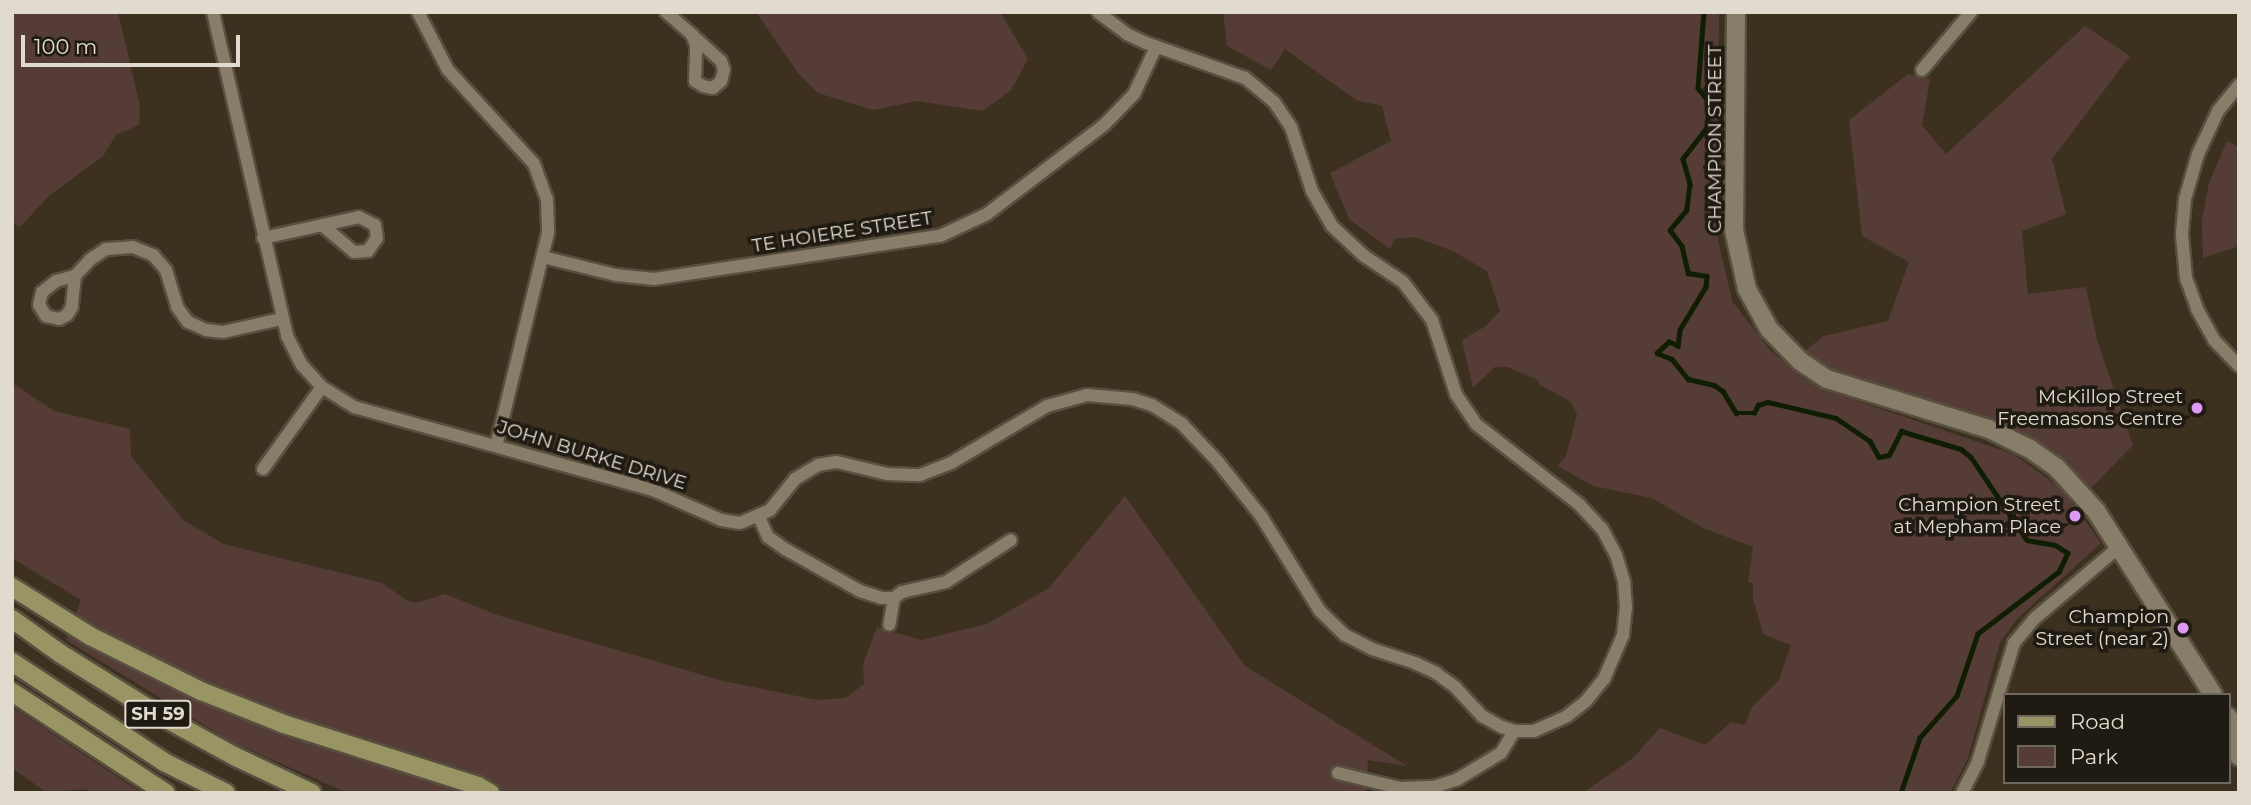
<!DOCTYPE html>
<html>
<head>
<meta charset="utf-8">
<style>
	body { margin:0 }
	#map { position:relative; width:2251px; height:805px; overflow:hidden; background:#3c311f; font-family:Montserrat,sans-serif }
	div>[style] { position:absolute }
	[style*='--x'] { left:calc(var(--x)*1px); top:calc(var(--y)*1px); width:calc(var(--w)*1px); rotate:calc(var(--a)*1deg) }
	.green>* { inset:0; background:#563c36 }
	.stream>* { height:4.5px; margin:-2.25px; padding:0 2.25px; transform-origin:2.25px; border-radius:2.25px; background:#0f1e02 }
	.roads { filter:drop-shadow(2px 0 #574f3f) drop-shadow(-2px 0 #574f3f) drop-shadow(0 2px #574f3f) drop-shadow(0 -2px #574f3f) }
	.street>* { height:12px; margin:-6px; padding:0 6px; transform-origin:6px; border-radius:6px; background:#887d68 }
	.secondary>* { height:18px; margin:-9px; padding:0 9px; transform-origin:9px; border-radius:9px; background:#887d68 }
	.primary>* { height:18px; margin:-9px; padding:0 9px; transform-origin:9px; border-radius:9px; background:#999463 }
	.dots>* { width:19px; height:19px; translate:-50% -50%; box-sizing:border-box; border:4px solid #1f1a12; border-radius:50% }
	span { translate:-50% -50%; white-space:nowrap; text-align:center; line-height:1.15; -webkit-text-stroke:7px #1f1a12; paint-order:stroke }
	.shield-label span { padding:2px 5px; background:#1f1a12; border:2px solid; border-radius:5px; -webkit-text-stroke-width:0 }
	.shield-label { font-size:18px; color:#e1dbcf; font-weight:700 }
	.street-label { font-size:19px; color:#e1dbcf }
	.poi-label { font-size:19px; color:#e1dbcf }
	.right { translate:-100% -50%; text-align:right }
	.frame { position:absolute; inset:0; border:14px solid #e1dbcf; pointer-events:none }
	.legend { position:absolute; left:2003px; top:693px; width:228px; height:91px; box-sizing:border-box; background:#1f1a12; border:2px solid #6d675e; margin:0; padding:9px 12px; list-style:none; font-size:21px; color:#e1dbcf }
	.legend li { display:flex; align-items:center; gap:14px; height:35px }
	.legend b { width:35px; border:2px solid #6d675e }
	.scale { position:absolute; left:21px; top:35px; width:219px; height:32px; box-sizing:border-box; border:4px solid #e1dbcf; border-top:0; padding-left:9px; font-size:21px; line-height:24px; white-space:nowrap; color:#e1dbcf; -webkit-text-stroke:5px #1f1a12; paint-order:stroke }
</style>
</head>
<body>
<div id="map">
	<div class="green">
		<div style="clip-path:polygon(12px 12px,118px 12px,140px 106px,139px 125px,116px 135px,103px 156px,49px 196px,20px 227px,12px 222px)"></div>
		<div style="clip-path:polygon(756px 12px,1000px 12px,1028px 59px,1011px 90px,983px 111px,917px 101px,873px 110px,818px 93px,798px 73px)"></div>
		<div style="clip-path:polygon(1223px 12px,1719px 12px,1717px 235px,1732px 301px,1770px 350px,1804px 379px,1843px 396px,2013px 454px,2062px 489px,2101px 543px,2018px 618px,2000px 642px,1968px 758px,1950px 793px,1583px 793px,1633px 758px,1660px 728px,1705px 745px,1731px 722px,1745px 725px,1752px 707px,1779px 680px,1791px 645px,1763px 634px,1753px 598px,1753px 583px,1748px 583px,1753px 547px,1703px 528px,1652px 498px,1593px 486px,1558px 466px,1566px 456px,1577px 414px,1570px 401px,1540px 385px,1538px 380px,1507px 367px,1495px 367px,1473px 388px,1462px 340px,1486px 326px,1500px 311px,1487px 271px,1453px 251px,1415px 237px,1395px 239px,1390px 249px,1349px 219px,1330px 173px,1391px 141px,1382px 106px,1356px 100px,1285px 49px,1271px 70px,1227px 46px)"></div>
		<div style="clip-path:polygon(2085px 26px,2130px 56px,2052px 159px,2066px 214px,2022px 231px,2028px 294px,2086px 287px,2097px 340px,2133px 445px,2089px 490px,2052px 450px,2003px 423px,1832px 369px,1805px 351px,1824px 336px,1888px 321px,1909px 262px,1862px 236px,1849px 120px,1908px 74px,1930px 79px,1922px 125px,1946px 154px)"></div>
		<div style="clip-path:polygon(2227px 141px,2239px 147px,2239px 246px,2203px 258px,2202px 219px,2209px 183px)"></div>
		<div style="clip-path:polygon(12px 383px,54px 411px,130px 429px,131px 456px,183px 520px,224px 544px,382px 583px,408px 601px,416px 603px,445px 594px,497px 615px,723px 681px,817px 700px,845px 698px,864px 684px,863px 664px,877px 627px,921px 640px,987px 624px,1049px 588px,1125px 496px,1245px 666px,1407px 766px,1368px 760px,1366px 793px,348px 793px,232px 742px,66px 640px,81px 600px,12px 558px)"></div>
		<div style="clip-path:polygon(12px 707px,142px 793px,93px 793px,86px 789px,46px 792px,12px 768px)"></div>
	</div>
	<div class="stream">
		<div style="--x:1704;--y:12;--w:76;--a:94.5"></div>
		<div style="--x:1698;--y:88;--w:19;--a:51"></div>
		<div style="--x:1710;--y:103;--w:25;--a:97"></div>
		<div style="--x:1707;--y:128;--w:39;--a:128"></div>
		<div style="--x:1683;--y:159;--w:26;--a:74"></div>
		<div style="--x:1690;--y:184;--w:26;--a:97"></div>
		<div style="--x:1687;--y:210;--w:26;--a:130"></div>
		<div style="--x:1670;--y:230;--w:20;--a:53"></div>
		<div style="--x:1682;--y:246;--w:28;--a:77"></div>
		<div style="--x:1688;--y:273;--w:19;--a:9"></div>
		<div style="--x:1707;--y:276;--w:11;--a:95"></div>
		<div style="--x:1706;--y:287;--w:50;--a:121.2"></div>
		<div style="--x:1680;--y:330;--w:16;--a:97"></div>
		<div style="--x:1678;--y:346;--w:10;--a:-156"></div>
		<div style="--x:1669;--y:342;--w:16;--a:137"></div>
		<div style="--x:1657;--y:353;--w:16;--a:22"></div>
		<div style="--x:1672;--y:359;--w:26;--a:51"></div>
		<div style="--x:1688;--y:379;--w:27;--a:13"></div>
		<div style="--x:1714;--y:385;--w:11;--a:34"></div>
		<div style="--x:1723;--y:391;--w:26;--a:59"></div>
		<div style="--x:1736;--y:413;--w:18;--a:0"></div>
		<div style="--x:1754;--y:413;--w:9;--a:-63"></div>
		<div style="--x:1758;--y:405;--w:10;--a:-17"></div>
		<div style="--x:1768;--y:402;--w:70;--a:13.2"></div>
		<div style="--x:1836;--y:418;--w:41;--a:34.1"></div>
		<div style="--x:1870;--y:441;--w:18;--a:61"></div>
		<div style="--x:1879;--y:457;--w:10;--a:-11"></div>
		<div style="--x:1889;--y:455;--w:27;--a:-63"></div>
		<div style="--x:1901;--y:431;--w:63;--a:16.7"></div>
		<div style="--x:1961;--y:449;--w:13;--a:39"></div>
		<div style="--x:1971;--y:457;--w:100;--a:56"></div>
		<div style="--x:2027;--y:540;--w:28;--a:10"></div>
		<div style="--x:2055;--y:545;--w:15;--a:32"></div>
		<div style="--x:2068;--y:553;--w:21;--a:115"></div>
		<div style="--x:2059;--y:572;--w:102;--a:142.6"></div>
		<div style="--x:1978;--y:634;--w:65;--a:108.7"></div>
		<div style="--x:1957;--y:696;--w:56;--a:131.4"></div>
		<div style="--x:1920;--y:738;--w:58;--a:109.1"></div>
	</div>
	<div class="roads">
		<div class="street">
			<div style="--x:213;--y:12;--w:332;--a:77.1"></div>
			<div style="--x:287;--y:336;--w:33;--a:63"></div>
			<div style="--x:302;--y:365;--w:30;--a:48"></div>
			<div style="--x:322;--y:387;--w:38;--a:32"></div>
			<div style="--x:354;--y:407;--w:310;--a:15.5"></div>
			<div style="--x:653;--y:490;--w:74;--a:23.8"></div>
			<div style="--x:721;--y:520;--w:19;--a:9"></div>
			<div style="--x:740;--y:523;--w:33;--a:-23"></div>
			<div style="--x:770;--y:510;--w:40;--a:-51"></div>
			<div style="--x:795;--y:479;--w:27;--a:-31"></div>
			<div style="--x:818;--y:465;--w:19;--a:-9"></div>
			<div style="--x:837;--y:462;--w:51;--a:13.5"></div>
			<div style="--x:887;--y:474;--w:33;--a:2"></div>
			<div style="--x:920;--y:475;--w:33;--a:-21"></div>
			<div style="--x:951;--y:463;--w:112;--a:-30.7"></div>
			<div style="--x:1047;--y:406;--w:41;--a:-15.4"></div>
			<div style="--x:1087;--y:395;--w:46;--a:5"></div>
			<div style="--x:1133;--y:399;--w:20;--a:18"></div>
			<div style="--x:1152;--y:405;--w:36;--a:32"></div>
			<div style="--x:1182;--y:424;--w:52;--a:46.5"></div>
			<div style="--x:1218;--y:462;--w:69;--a:51.5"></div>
			<div style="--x:1261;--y:516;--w:112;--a:58.2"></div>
			<div style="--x:1320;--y:611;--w:35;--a:44"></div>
			<div style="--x:1345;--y:635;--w:30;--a:27"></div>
			<div style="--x:1372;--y:649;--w:45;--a:18"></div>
			<div style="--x:1415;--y:663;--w:23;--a:25"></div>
			<div style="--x:1436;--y:673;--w:24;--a:36"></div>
			<div style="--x:1455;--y:687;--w:40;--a:47"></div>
			<div style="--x:1482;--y:716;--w:23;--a:29"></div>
			<div style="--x:1502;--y:727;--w:13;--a:18"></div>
			<div style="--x:1514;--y:731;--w:20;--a:0"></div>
			<div style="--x:1534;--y:731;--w:36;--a:-24"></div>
			<div style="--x:1567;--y:716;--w:24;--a:-38"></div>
			<div style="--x:1586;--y:701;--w:28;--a:-51"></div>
			<div style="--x:1604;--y:679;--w:48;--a:-66.6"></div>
			<div style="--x:1623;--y:635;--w:27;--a:-84"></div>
			<div style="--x:1626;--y:608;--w:27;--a:-94"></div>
			<div style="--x:1624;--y:581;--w:27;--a:-107"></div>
			<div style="--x:1616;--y:555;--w:30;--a:-118"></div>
			<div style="--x:1602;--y:529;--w:33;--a:-133"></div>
			<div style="--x:1580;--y:505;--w:132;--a:-142.1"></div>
			<div style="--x:1476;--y:424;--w:36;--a:-124"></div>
			<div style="--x:1456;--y:394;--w:78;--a:-108"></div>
			<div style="--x:1432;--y:320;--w:48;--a:-127.3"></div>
			<div style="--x:1403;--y:282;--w:48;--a:-146"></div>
			<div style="--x:1363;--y:255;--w:42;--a:-136.9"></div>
			<div style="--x:1332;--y:226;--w:40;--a:-119.7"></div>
			<div style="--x:1312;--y:191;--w:67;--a:-108.2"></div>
			<div style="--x:1291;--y:127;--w:30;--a:-124"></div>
			<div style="--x:1274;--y:102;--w:38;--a:-140"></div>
			<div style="--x:1245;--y:78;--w:105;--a:-160.5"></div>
			<div style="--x:1146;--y:43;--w:21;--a:-155"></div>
			<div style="--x:1127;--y:34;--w:36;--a:-143"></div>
			<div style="--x:418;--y:12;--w:65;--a:62.7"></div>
			<div style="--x:448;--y:70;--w:127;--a:47.5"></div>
			<div style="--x:534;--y:164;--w:37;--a:70"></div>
			<div style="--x:547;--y:199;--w:34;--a:88"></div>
			<div style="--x:548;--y:233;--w:219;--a:103.7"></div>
			<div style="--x:666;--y:12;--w:35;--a:41"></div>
			<div style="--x:692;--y:35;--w:39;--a:42"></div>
			<div style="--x:721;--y:61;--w:9;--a:72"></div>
			<div style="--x:724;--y:70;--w:11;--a:105"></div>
			<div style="--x:721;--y:81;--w:11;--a:139"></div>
			<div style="--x:713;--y:88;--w:10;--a:-169"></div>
			<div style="--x:703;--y:86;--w:9;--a:-148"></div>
			<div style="--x:695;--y:81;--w:36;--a:-88"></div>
			<div style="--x:696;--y:45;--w:11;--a:-112"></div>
			<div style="--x:1922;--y:70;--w:76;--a:-49.8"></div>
			<div style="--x:2239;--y:85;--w:33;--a:129"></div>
			<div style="--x:2218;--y:111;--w:47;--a:114.9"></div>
			<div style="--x:2198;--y:154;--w:47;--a:106.1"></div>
			<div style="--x:2185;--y:199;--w:36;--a:95"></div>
			<div style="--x:2182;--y:235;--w:43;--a:84.7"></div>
			<div style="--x:2186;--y:278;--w:33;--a:70"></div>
			<div style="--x:2197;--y:309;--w:35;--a:61"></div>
			<div style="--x:2214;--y:340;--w:36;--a:46"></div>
			<div style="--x:263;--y:238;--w:98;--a:-12.3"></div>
			<div style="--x:359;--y:217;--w:18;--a:27"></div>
			<div style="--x:375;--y:225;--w:13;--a:81"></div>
			<div style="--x:377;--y:238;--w:16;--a:125"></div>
			<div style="--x:368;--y:251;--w:14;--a:176"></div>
			<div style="--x:354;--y:252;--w:42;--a:-139.8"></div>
			<div style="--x:543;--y:257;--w:75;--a:13.9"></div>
			<div style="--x:616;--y:275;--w:38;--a:6"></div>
			<div style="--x:654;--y:279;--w:289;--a:-8.6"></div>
			<div style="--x:940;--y:236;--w:52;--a:-25.1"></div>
			<div style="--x:987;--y:214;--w:147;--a:-37.3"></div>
			<div style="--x:1104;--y:125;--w:43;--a:-45.9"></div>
			<div style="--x:1134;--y:94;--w:52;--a:-64.9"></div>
			<div style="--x:75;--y:276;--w:23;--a:-47"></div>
			<div style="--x:91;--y:259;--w:18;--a:-34"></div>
			<div style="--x:106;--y:249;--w:27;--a:-4"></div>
			<div style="--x:133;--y:247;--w:22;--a:22"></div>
			<div style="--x:153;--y:255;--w:20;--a:49"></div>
			<div style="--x:166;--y:270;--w:39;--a:73"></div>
			<div style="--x:177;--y:307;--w:19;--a:54"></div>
			<div style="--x:188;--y:322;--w:20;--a:24"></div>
			<div style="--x:206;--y:330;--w:17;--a:7"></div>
			<div style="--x:223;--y:332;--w:59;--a:-12.6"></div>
			<div style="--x:75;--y:276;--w:31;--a:96"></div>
			<div style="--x:72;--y:307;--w:9;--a:122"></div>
			<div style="--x:67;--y:315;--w:9;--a:153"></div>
			<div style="--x:59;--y:319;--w:13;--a:-167"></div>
			<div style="--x:46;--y:316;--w:13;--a:-122"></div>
			<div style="--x:39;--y:305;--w:13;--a:-77"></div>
			<div style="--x:42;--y:292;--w:18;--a:-38"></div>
			<div style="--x:56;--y:281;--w:20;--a:-15"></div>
			<div style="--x:263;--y:469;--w:101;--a:-54.3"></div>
			<div style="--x:759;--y:517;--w:22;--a:66"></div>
			<div style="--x:768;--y:537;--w:21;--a:35"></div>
			<div style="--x:785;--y:549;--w:86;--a:29.2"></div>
			<div style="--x:860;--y:591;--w:22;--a:18"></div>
			<div style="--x:881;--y:598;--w:13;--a:0"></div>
			<div style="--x:894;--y:598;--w:27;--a:100"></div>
			<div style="--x:894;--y:598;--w:10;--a:-37"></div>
			<div style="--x:902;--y:592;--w:45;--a:-12.8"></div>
			<div style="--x:946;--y:582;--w:77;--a:-32.9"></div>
			<div style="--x:1338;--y:773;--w:64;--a:13.6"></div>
			<div style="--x:1400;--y:788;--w:34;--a:-2"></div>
			<div style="--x:1434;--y:787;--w:25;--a:-18"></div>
			<div style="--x:1458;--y:779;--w:50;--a:-31.2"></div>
			<div style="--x:1501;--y:753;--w:26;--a:-59"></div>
			<div style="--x:1962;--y:793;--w:36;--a:-63"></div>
			<div style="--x:1978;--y:761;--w:123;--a:-73"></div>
			<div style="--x:2014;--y:643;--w:31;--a:-50"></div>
			<div style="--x:2034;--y:619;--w:111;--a:-40.3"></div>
		</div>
		<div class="secondary">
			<div style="--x:1736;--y:12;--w:218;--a:90.5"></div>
			<div style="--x:1734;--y:230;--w:60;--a:77.6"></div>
			<div style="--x:1747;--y:289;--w:46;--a:61.2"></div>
			<div style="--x:1769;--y:329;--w:45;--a:45.9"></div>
			<div style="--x:1800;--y:361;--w:32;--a:34"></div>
			<div style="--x:1827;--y:379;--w:170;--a:17.2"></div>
			<div style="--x:1989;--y:429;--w:46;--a:26"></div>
			<div style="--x:2030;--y:449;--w:33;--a:35"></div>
			<div style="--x:2057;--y:468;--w:58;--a:47.8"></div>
			<div style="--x:2096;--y:511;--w:218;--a:57.5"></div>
			<div style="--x:2228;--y:717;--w:18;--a:52"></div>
			<div style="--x:2239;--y:733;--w:12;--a:110"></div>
			<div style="--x:2235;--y:744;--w:13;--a:72"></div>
		</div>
		<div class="primary">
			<div style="--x:12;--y:587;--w:92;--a:32.1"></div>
			<div style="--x:90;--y:636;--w:124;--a:26.4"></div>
			<div style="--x:201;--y:691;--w:89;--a:21.7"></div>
			<div style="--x:284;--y:724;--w:204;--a:17.7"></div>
			<div style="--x:478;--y:786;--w:14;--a:30"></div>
			<div style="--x:12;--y:619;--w:60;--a:35.5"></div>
			<div style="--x:61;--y:654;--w:110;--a:31.9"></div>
			<div style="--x:154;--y:712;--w:91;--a:28.8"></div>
			<div style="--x:234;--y:756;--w:86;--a:25.4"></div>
			<div style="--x:12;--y:662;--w:182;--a:33.3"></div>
			<div style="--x:164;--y:762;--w:69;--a:26.6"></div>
			<div style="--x:12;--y:692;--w:184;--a:33.3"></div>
		</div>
	</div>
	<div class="dots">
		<div style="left:2197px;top:408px;background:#dd99f3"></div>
		<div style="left:2075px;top:516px;background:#dd99f3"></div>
		<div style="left:2183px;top:628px;background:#dd99f3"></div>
	</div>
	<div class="shield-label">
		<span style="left:158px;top:714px">SH 59</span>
	</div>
	<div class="street-label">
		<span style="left:1715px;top:139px;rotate:-90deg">CHAMPION STREET</span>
		<span style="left:842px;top:232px;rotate:-9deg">TE HOIERE STREET</span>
		<span style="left:592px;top:455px;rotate:17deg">JOHN BURKE DRIVE</span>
	</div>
	<div class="poi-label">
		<span class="right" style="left:2183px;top:408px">McKillop Street<br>Freemasons Centre</span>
		<span class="right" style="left:2061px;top:516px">Champion Street<br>at Mepham Place</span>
		<span class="right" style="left:2169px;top:628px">Champion<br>Street (near 2)</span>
	</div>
	<div class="frame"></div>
	<ul class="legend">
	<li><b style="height:9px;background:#999463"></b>Road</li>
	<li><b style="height:19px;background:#563c36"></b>Park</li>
	</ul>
	<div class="scale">100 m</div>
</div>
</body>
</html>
